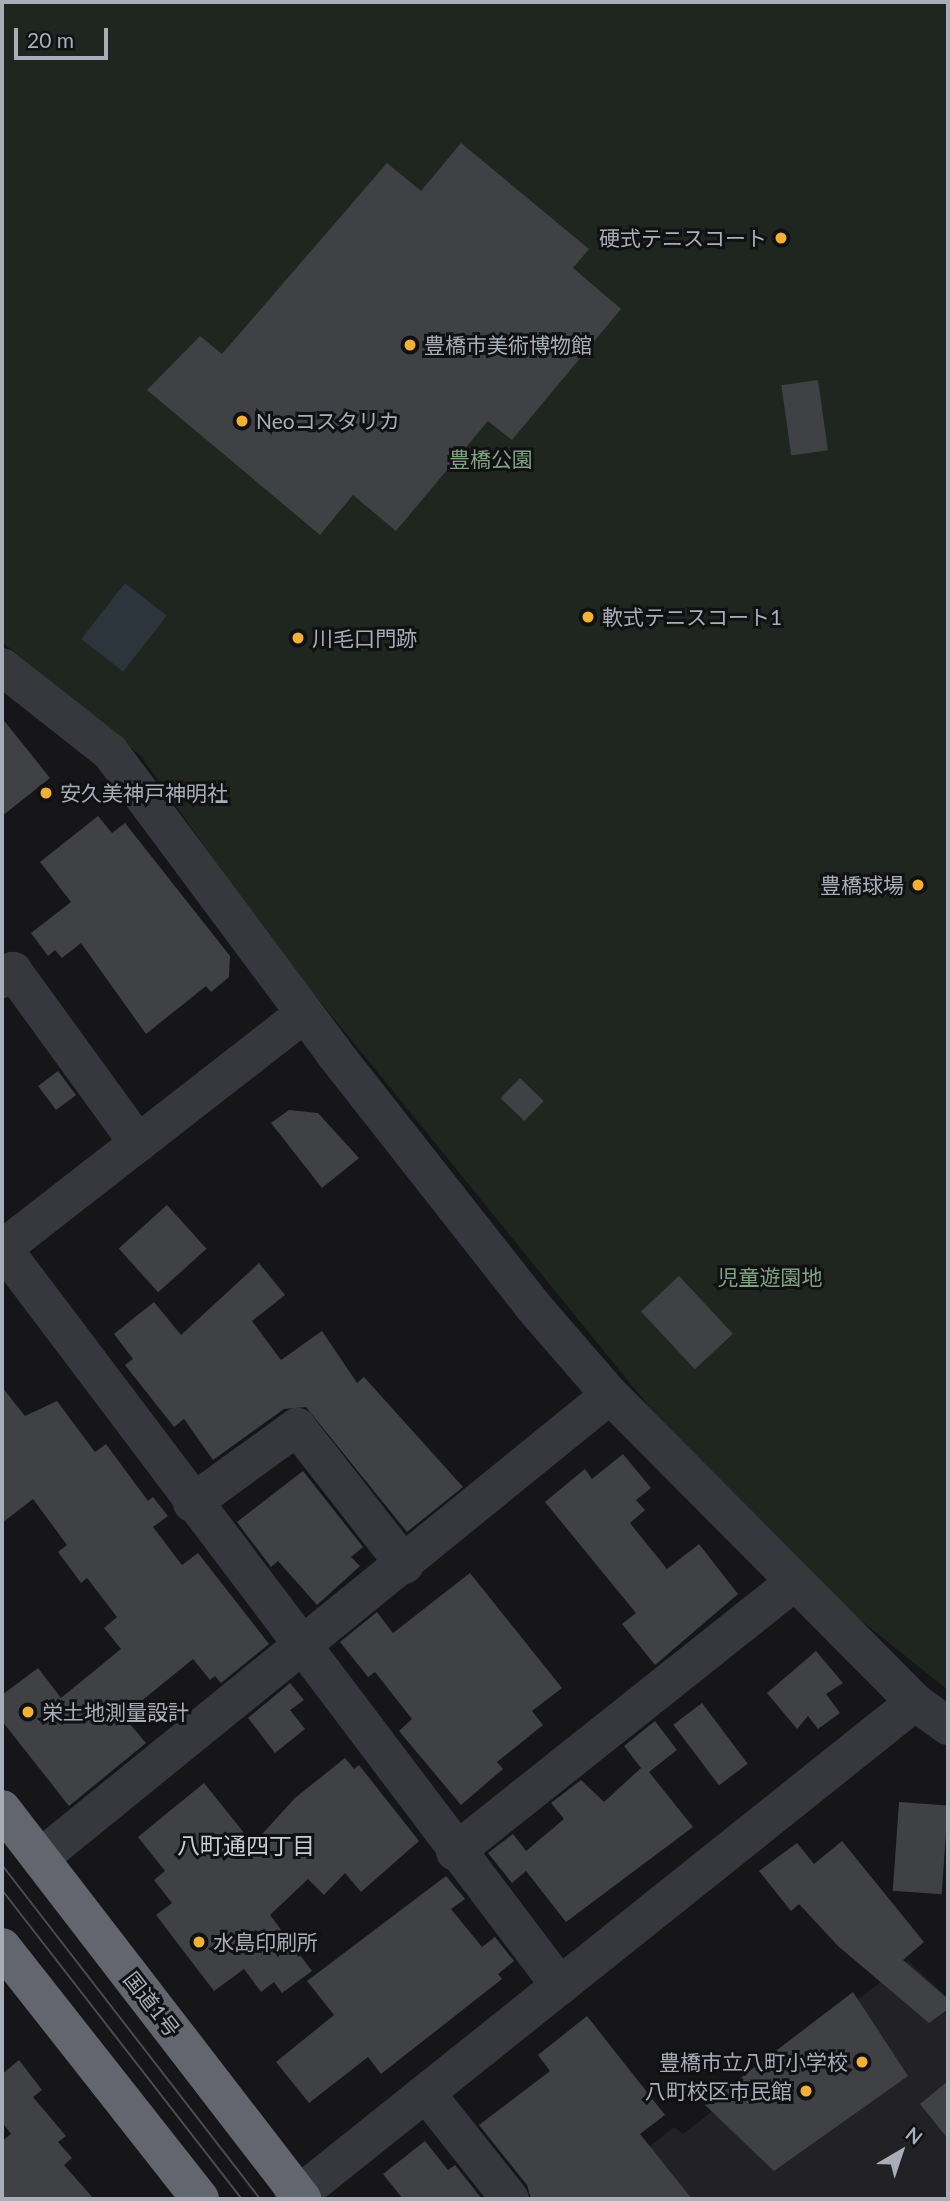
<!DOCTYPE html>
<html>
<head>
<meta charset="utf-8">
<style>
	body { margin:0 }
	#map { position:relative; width:950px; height:2201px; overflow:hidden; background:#161618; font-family:Lato,"Noto Sans JP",sans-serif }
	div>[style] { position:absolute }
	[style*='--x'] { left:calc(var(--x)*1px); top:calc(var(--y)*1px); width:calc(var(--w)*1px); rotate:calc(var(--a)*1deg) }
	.built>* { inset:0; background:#222225 }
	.green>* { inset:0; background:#1e261f }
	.water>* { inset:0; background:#2c353c; transform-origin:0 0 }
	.building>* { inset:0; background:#404145; transform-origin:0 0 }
	.minor>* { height:38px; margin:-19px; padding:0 19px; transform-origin:19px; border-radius:19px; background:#37383d }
	.highway>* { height:38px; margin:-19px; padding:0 19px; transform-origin:19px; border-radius:19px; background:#63666e }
	.tram>* { height:2px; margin:-1px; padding:0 1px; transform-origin:1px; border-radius:1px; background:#4a4c52 }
	.dots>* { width:19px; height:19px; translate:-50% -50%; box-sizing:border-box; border:4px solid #111113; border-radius:50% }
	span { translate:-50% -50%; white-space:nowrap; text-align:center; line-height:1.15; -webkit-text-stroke:6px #111113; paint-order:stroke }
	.poi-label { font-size:21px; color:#a8adb8 }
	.right { translate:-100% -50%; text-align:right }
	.left { translate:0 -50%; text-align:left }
	.park-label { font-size:21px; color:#7fa381 }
	.street-label { font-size:21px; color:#a8adb8 }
	.neighbourhood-label { font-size:23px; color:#c9ccd4 }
	.frame { position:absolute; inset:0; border:4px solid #a8adb8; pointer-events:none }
	.north { position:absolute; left:866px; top:2117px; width:70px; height:70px; -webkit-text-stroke:5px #111113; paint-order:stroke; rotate:39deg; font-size:19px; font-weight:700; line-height:28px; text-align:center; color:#a8adb8 }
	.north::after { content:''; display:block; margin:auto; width:24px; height:32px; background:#a8adb8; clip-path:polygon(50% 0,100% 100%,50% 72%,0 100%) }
	.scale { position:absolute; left:14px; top:28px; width:94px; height:32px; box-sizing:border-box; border:4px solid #a8adb8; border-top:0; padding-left:9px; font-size:21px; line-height:24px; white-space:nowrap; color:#a8adb8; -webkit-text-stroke:5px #111113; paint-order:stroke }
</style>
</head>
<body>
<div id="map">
	<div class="built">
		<div style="clip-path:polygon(908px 1961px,948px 1998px,948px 2199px,584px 2199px,674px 2127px,683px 2134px)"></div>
	</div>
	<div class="green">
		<div style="clip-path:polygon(2px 2px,948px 2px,948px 1690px,848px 1610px,651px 1409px,271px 941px,141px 756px,2px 642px)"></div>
	</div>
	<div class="water">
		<div style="left:125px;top:583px;width:53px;height:71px;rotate:38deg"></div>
	</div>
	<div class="building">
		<div style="clip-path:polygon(461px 143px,589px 249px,573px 268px,621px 309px,512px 440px,488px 421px,396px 531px,353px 495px,320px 535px,147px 390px,200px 336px,222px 354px,387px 163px,421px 191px)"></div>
		<div style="left:818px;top:380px;width:71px;height:37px;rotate:82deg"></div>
		<div style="clip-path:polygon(2px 718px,50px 778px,2px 816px)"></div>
		<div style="clip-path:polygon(98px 816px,112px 833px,125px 823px,230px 956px,229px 977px,211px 992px,206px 986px,146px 1034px,81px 943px,62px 958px,55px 950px,48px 956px,31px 933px,71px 902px,40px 862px)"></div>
		<div style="left:58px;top:1071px;width:30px;height:25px;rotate:53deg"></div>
		<div style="left:520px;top:1078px;width:33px;height:28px;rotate:44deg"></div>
		<div style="clip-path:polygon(289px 1110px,318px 1113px,359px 1158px,322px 1188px,271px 1123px)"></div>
		<div style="left:167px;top:1205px;width:59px;height:65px;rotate:48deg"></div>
		<div style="clip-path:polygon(259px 1263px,285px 1295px,252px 1321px,281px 1360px,322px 1331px,357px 1383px,364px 1377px,463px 1487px,407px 1532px,306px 1407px,284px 1409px,213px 1460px,184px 1419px,174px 1427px,125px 1365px,133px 1359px,114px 1334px,154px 1302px,181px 1335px)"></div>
		<div style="left:679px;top:1276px;width:79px;height:52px;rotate:47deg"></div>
		<div style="clip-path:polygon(2px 1387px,25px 1416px,57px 1401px,95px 1452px,106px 1444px,148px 1501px,153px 1497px,168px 1516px,153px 1527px,182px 1565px,198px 1553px,269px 1644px,221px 1683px,215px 1676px,210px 1680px,193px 1659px,123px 1716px,146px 1743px,69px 1806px,2px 1721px,2px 1695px,38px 1668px,61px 1698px,121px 1649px,104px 1628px,117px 1617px,87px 1578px,81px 1583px,58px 1552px,67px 1545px,33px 1499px,2px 1523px)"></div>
		<div style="clip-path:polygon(623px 1454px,651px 1488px,636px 1500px,645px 1510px,630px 1523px,667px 1569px,699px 1544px,738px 1594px,655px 1665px,622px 1624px,636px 1613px,545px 1502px,585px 1469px,592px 1479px)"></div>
		<div style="clip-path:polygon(303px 1471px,363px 1547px,351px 1557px,360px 1566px,317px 1605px,278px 1561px,271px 1567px,237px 1522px)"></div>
		<div style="clip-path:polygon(470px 1573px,562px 1688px,532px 1711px,543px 1725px,497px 1762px,503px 1769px,461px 1805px,399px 1731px,412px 1719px,375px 1672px,368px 1677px,340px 1642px,377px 1612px,393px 1633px)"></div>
		<div style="clip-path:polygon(816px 1651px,843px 1683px,826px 1694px,840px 1713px,818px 1729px,808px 1716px,797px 1729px,767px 1693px)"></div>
		<div style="clip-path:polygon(290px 1683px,304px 1700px,290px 1710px,305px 1729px,275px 1753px,248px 1718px)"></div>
		<div style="left:702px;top:1703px;width:76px;height:36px;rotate:53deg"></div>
		<div style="clip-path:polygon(655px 1721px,677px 1750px,649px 1772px,693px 1827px,566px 1922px,526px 1871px,512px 1883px,488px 1853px,513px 1834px,526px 1851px,564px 1819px,551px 1803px,581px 1780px,604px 1802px,641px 1768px,624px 1746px)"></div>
		<div style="clip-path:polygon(345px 1758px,354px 1769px,359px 1765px,419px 1841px,361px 1892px,345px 1873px,324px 1895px,308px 1879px,270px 1915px,312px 1971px,282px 1993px,274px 1982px,261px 1992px,244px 1969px,214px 1991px,156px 1915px,172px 1903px,154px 1880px,165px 1871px,138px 1837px,204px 1783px,253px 1844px,295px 1798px)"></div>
		<div style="left:899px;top:1802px;width:49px;height:89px;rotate:4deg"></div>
		<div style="clip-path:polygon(842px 1841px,924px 1942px,903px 1960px,948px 1999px,948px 2009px,929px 2023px,838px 1946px,799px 1904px,791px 1911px,759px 1871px,797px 1843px,814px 1864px)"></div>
		<div style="clip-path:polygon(446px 1876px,465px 1899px,451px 1909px,482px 1947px,495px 1937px,514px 1961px,498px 1974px,502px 1979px,381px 2074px,368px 2057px,309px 2103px,276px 2062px,334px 2015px,307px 1981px)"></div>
		<div style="clip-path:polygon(853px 1992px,908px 2076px,774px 2171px,705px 2105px)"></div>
		<div style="clip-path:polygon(587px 2016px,665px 2115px,640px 2134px,692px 2199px,531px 2199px,527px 2185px,479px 2125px,550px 2071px,538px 2055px)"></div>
		<div style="clip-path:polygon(19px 2060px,42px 2090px,33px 2097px,66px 2136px,58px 2142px,72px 2158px,64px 2165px,94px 2199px,2px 2199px,2px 2141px,11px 2134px,2px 2122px,2px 2074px)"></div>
		<div style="clip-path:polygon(948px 2081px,948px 2139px,920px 2104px)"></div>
		<div style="clip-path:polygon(425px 2141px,448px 2170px,455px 2165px,482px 2199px,403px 2199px,383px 2174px)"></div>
	</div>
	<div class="minor">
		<div style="--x:2;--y:667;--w:137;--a:38.2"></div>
		<div style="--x:110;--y:752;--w:375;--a:53.3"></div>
		<div style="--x:334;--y:1053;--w:320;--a:51.8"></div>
		<div style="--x:532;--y:1305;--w:119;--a:49.1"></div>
		<div style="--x:610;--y:1395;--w:433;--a:45.2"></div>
		<div style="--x:915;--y:1702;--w:41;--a:36"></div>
		<div style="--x:2;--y:979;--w:14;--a:-36"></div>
		<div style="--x:13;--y:971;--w:213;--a:54"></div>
		<div style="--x:2;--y:1247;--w:926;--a:52.94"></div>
		<div style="--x:2;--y:1249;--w:383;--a:-37.9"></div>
		<div style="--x:192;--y:1503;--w:130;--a:-35.9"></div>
		<div style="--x:297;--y:1427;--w:175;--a:52"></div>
		<div style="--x:455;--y:1852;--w:434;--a:-38.5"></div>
		<div style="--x:40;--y:1858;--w:734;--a:-39.09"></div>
		<div style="--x:426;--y:2093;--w:135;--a:51.6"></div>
		<div style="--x:293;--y:2199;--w:796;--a:-38.63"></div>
	</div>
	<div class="highway">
		<div style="--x:2;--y:1809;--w:492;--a:52.4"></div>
		<div style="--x:2;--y:1947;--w:320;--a:51.8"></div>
	</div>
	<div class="tram">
		<div style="--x:2;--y:1865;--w:422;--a:52.3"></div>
		<div style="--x:2;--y:1890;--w:391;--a:52.2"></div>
	</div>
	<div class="dots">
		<div style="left:781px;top:238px;background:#f2b134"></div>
		<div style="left:410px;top:345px;background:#f2b134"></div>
		<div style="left:242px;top:421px;background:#f2b134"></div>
		<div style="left:588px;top:617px;background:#f2b134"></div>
		<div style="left:298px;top:638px;background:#f2b134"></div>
		<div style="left:46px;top:793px;background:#f2b134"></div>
		<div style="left:918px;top:885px;background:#f2b134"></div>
		<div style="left:28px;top:1712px;background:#f2b134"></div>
		<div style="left:199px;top:1942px;background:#f2b134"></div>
		<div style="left:862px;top:2062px;background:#f2b134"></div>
		<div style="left:806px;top:2091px;background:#f2b134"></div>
	</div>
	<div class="poi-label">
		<span class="right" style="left:767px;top:238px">硬式テニスコート</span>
		<span class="left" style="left:424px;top:345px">豊橋市美術博物館</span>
		<span class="left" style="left:256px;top:421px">Neoコスタリカ</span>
		<span class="left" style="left:602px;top:617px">軟式テニスコート1</span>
		<span class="left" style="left:312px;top:638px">川毛口門跡</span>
		<span class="left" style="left:60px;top:793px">安久美神戸神明社</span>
		<span class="right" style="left:904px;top:885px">豊橋球場</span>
		<span class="left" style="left:42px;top:1712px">栄土地測量設計</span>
		<span class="left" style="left:213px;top:1942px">水島印刷所</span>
		<span class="right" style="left:848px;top:2062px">豊橋市立八町小学校</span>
		<span class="right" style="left:792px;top:2091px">八町校区市民館</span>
	</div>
	<div class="park-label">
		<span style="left:491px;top:459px">豊橋公園</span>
		<span style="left:770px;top:1277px">児童遊園地</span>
	</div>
	<div class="street-label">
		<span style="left:152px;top:2004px;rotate:52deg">国道1号</span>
	</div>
	<div class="neighbourhood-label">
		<span style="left:246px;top:1845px">八町通四丁目</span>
	</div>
	<div class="frame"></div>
	<div class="north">N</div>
	<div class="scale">20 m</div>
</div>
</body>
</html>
